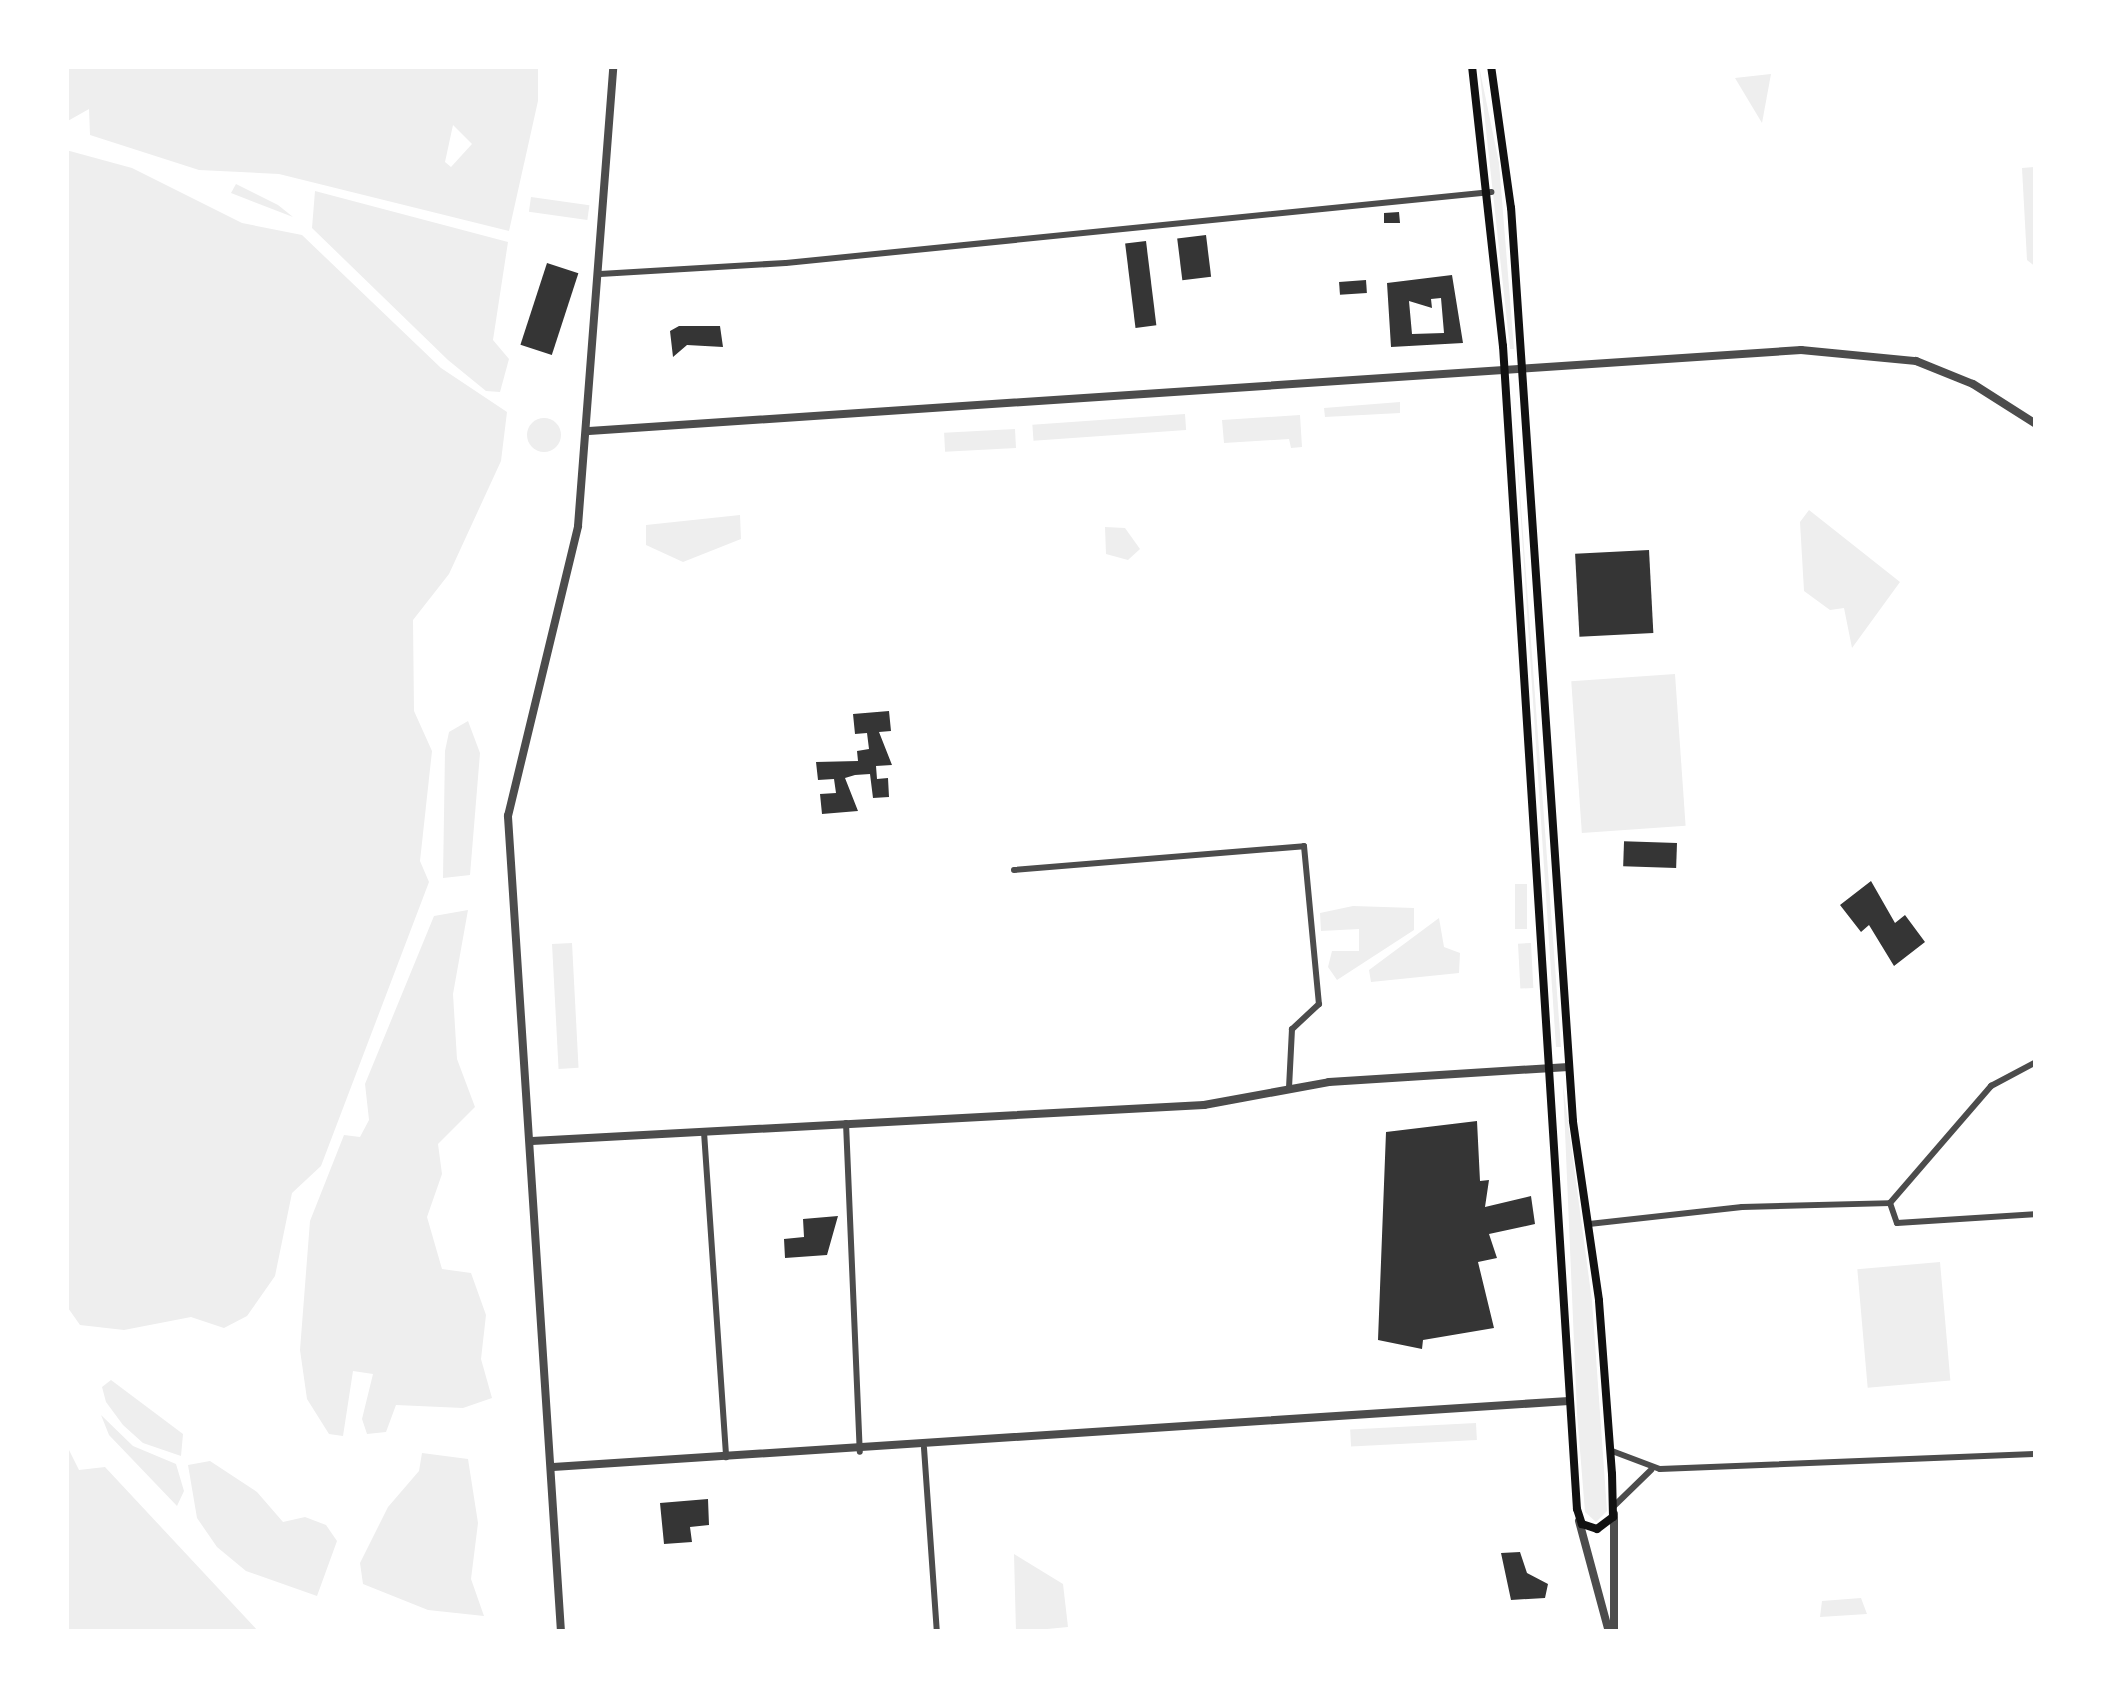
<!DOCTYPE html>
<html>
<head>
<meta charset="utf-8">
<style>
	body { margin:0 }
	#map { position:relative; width:2102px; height:1698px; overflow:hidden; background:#fff; font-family:"Times New Roman",serif }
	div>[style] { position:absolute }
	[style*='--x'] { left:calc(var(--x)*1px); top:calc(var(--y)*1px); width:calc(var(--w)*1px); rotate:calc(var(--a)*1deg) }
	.green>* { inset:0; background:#eee; transform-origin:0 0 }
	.round { border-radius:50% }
	.building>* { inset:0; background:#353535; transform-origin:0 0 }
	.minor>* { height:6px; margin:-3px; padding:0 3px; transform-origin:3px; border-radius:3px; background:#4c4c4c }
	.tertiary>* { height:8px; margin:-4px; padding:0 4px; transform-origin:4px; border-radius:4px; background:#4c4c4c }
	.secondary>* { height:8px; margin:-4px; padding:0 4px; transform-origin:4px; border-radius:4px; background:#111 }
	span { translate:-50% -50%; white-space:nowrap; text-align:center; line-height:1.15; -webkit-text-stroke:12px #fff; paint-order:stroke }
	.frame { position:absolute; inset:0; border:69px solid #fff; pointer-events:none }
</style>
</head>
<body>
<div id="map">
	<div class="green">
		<div style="clip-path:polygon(evenodd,66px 66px,538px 66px,538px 101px,509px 231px,279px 174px,199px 170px,90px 135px,89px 109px,66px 122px,66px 66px,453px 125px,472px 144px,451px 167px,445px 162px,453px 125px)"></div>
		<div style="clip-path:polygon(1479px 66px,1499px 163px,1514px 349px,1510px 349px)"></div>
		<div style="clip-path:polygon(1771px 74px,1762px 123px,1735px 78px)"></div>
		<div style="clip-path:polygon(66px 150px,132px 168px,242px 223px,302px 235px,441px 368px,507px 412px,501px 461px,449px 574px,413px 620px,414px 711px,432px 751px,420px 861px,429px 882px,321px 1166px,292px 1193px,275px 1276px,247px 1316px,224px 1328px,191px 1317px,124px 1330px,80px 1325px,66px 1305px)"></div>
		<div style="clip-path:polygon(2034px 167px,2036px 241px,2036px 267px,2027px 260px,2022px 168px)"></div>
		<div style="clip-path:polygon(236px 184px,278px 205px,293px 217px,231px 193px)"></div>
		<div style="clip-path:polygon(315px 191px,508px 242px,493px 340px,509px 359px,500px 392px,486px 391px,448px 360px,312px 228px)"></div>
		<div style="left:531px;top:197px;width:59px;height:15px;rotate:8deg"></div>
		<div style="clip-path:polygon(1512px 385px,1561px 1047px,1556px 1047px)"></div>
		<div style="clip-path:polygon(1400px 402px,1400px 413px,1325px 417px,1324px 408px)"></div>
		<div style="left:1185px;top:414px;width:16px;height:153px;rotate:86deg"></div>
		<div style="clip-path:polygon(1300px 415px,1302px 447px,1291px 448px,1289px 439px,1224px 443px,1222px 420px)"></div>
		<div class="round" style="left:527px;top:418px;width:34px;height:34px"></div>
		<div style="left:1015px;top:429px;width:19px;height:71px;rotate:87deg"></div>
		<div style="clip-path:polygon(1809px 510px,1900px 582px,1852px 648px,1844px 608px,1830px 610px,1804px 591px,1800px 522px)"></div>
		<div style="clip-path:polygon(740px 515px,741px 539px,683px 562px,646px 545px,646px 525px)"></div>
		<div style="clip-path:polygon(1105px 527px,1125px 528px,1140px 549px,1128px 560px,1106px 554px)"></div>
		<div style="left:1675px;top:674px;width:152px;height:104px;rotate:86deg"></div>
		<div style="clip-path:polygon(468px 721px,480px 753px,470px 875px,443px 878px,445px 751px,449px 732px)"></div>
		<div style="left:1515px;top:884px;width:12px;height:45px"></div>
		<div style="clip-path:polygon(1353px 906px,1414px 908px,1414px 930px,1337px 980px,1328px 967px,1332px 951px,1359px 951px,1359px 929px,1321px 931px,1320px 913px)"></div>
		<div style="clip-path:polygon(468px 910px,453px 994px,457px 1059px,475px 1107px,438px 1144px,442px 1174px,427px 1217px,442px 1269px,471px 1273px,486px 1315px,481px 1359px,492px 1398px,463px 1408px,396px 1405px,386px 1432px,367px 1434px,362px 1419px,373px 1374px,353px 1371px,343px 1436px,329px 1434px,307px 1399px,300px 1350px,310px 1221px,344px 1135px,360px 1137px,369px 1120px,365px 1084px,434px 916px)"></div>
		<div style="clip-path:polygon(1439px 918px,1444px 947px,1460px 953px,1459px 973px,1371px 982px,1369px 970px)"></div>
		<div style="left:572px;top:943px;width:125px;height:20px;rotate:87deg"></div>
		<div style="left:1531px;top:943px;width:45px;height:13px;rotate:87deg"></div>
		<div style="clip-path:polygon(1563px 1084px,1592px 1301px,1607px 1511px,1596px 1522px,1585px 1512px,1577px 1413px)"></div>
		<div style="left:1940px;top:1262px;width:119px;height:83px;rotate:85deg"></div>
		<div style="clip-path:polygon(111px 1380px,183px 1434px,181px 1456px,143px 1443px,123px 1425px,106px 1402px,102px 1387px)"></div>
		<div style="clip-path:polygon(101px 1415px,133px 1446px,176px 1464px,184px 1491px,177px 1506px,109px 1435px)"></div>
		<div style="left:1476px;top:1423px;width:17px;height:126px;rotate:87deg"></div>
		<div style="clip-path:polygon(66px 1444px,79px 1470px,105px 1467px,259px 1632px,66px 1632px)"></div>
		<div style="clip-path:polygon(422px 1453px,468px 1459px,478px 1523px,471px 1579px,484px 1616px,428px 1610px,363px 1584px,360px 1563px,388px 1507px,419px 1471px)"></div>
		<div style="clip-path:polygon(210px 1461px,257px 1492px,283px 1522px,305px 1517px,326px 1525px,337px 1541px,317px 1596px,246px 1571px,217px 1547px,197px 1518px,188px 1465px)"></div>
		<div style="clip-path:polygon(1014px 1554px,1063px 1584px,1068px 1627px,1016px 1632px)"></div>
		<div style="clip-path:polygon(1861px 1598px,1867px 1614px,1820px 1617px,1822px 1601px)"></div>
	</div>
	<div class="building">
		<div style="clip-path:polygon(1399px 212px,1400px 223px,1384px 223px,1384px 213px)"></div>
		<div style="left:1206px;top:235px;width:42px;height:29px;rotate:83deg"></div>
		<div style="left:1146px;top:241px;width:85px;height:21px;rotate:83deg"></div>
		<div style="left:547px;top:263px;width:33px;height:86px;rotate:18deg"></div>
		<div style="clip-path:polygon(evenodd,1452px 275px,1463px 343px,1391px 347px,1387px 283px,1452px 275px,1441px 298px,1444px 333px,1412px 334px,1409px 301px,1432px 308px,1431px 299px,1441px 298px)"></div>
		<div style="left:1366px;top:280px;width:13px;height:27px;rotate:86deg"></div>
		<div style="clip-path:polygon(679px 326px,720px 326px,723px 347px,687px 345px,673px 357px,670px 331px)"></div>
		<div style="left:1649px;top:550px;width:83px;height:74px;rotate:87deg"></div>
		<div style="clip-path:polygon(889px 711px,891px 731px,879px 732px,892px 765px,876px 766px,877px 779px,888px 778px,889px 797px,873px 798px,870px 774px,855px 775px,845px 778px,858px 811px,822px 814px,820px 794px,836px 793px,834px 779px,818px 780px,816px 762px,858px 761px,857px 751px,869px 749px,867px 733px,855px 734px,853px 714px)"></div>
		<div style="left:1677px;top:843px;width:25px;height:53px;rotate:92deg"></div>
		<div style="clip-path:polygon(1871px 881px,1895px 923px,1905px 915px,1925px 942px,1894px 966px,1869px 925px,1861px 932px,1840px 905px)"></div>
		<div style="clip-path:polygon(1477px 1121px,1480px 1181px,1489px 1180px,1485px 1207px,1531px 1196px,1535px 1224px,1489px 1234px,1497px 1258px,1478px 1262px,1494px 1328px,1423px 1340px,1422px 1349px,1378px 1340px,1386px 1132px)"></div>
		<div style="clip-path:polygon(838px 1216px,827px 1255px,785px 1258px,784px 1239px,804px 1237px,803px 1219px)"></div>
		<div style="clip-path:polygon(708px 1499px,709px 1525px,690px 1527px,692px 1542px,664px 1544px,660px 1503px)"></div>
		<div style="clip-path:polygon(1520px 1552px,1527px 1573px,1548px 1584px,1545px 1598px,1511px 1600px,1501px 1553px)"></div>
	</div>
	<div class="minor">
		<div style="--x:600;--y:274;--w:186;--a:-3.4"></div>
		<div style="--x:786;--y:263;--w:709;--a:-5.75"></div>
		<div style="--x:1014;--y:870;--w:291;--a:-4.7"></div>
		<div style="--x:1304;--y:846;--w:159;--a:84.6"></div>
		<div style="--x:1319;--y:1004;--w:37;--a:137"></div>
		<div style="--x:1292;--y:1029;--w:60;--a:92.9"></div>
		<div style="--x:846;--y:1123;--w:329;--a:87.6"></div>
		<div style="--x:704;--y:1132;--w:326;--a:86.1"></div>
		<div style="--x:1890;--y:1203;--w:21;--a:71"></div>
		<div style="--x:1897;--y:1223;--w:139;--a:-3.7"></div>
		<div style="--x:1589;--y:1224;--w:154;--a:-6.3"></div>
		<div style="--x:1742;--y:1207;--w:148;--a:-1.5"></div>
		<div style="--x:1890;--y:1203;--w:155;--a:-49.2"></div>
		<div style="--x:1991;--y:1086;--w:51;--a:-28.1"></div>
		<div style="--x:924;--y:1448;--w:184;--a:86"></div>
		<div style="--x:1612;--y:1451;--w:51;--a:20.6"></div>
		<div style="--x:1660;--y:1469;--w:376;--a:-2.3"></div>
		<div style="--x:1614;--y:1506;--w:52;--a:-44.2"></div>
	</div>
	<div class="tertiary">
		<div style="--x:589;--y:431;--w:1215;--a:-3.82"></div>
		<div style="--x:1801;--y:350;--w:116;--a:5.5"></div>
		<div style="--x:1916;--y:361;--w:61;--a:22"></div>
		<div style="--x:1973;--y:384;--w:75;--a:32.4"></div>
		<div style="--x:532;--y:1141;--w:673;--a:-3.07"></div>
		<div style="--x:1204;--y:1105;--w:127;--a:-10.4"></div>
		<div style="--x:1329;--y:1082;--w:240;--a:-3.6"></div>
		<div style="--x:553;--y:1467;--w:1018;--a:-3.72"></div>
		<div style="--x:1579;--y:1521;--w:115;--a:74.9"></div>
		<div style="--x:561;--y:1632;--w:818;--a:-93.72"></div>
		<div style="--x:508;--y:816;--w:298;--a:-76.4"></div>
		<div style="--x:578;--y:526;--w:461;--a:-85.6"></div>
		<div style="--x:1614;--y:1632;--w:118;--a:-90"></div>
	</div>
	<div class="secondary">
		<div style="--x:1472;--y:66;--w:282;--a:83.7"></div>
		<div style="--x:1503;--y:346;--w:1165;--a:86.36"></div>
		<div style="--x:1577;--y:1509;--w:16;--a:72"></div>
		<div style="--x:1582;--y:1524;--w:16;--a:18"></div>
		<div style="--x:1597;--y:1529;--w:20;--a:-37"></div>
		<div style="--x:1613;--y:1517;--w:43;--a:-91.3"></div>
		<div style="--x:1612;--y:1474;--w:174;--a:-94.3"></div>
		<div style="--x:1599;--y:1300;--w:181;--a:-98.3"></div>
		<div style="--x:1573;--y:1121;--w:915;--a:-93.88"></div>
		<div style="--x:1511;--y:208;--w:143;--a:-98"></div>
	</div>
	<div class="frame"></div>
</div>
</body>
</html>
